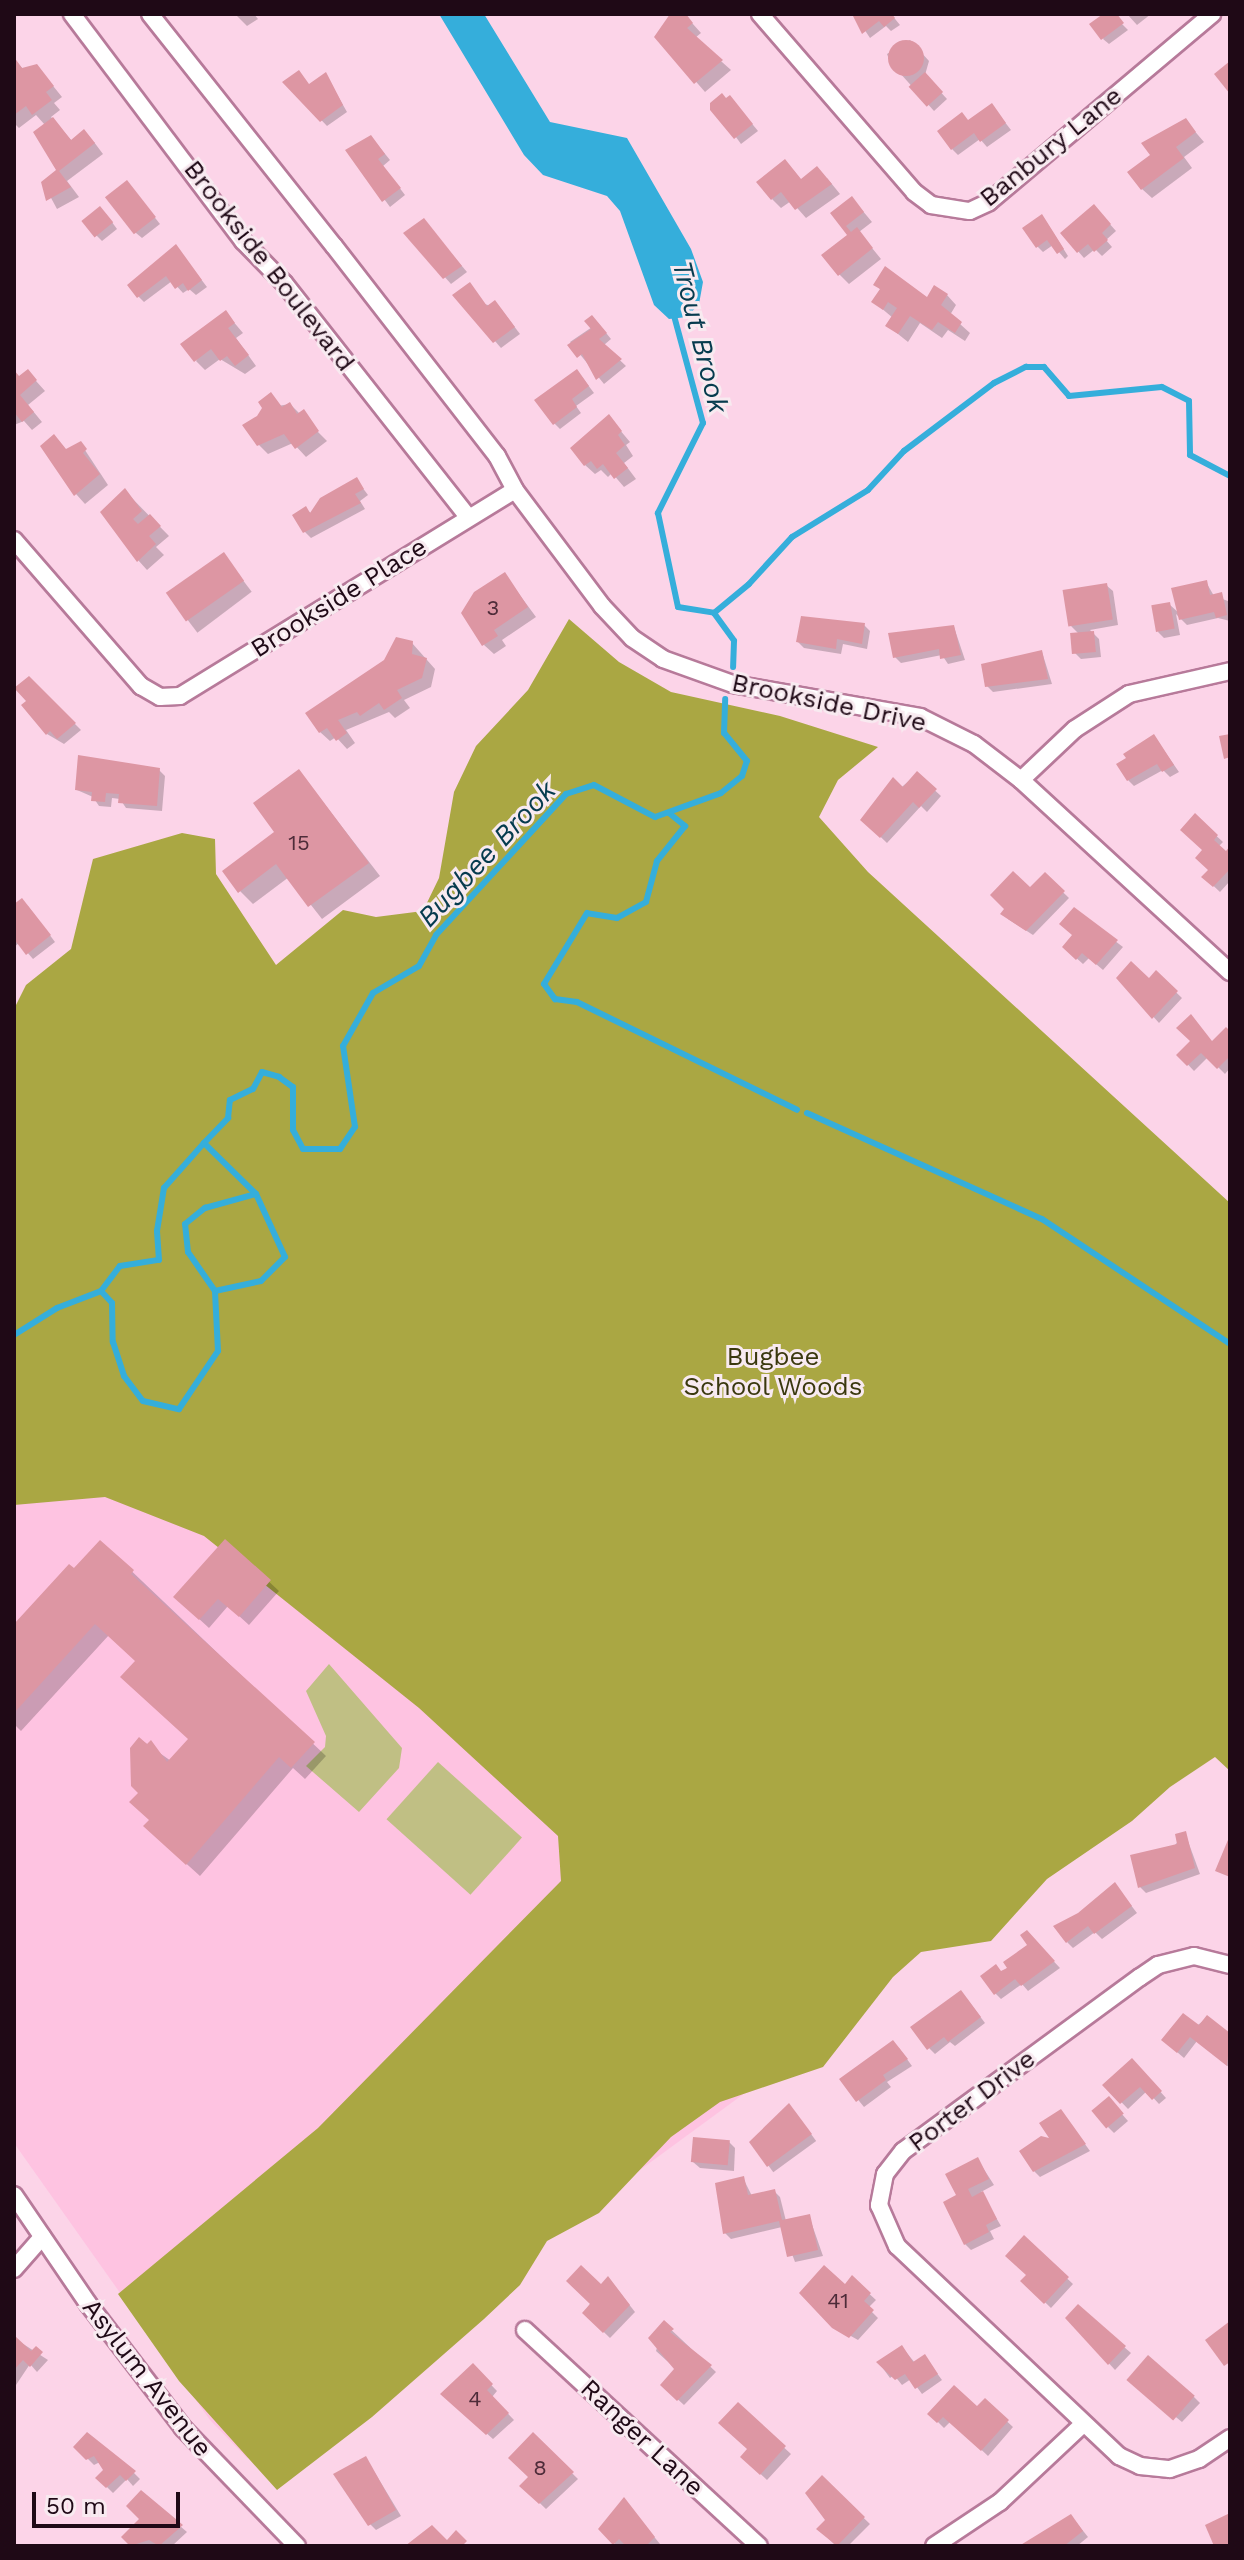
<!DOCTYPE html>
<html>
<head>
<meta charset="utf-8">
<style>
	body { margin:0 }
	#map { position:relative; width:1244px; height:2560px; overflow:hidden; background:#fcd4e8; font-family:"Work Sans",sans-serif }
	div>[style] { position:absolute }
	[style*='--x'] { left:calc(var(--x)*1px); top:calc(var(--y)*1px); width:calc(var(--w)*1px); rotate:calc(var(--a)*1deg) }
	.built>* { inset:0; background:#fec3e1 }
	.green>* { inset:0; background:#c0bf84; transform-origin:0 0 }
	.forest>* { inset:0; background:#aaa743 }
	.water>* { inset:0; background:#35aedb }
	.shadow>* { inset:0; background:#0003; transform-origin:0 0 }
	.stream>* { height:6px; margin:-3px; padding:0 3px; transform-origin:3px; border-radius:3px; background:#35aedb }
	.building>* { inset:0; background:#dd96a3; transform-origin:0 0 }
	.round { border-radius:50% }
	.roads { filter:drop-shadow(2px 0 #b77a9a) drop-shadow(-2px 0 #b77a9a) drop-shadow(0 2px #b77a9a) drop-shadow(0 -2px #b77a9a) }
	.minor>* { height:16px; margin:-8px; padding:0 8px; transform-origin:8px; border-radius:8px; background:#fff }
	span { translate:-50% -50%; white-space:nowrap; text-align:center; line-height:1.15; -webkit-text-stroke:6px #f8eaf0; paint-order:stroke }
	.number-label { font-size:22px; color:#4e2c39 }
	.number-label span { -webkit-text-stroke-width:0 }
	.street-label { font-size:26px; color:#1f0916 }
	.park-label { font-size:26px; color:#3a380e }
	.water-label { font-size:28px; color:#063b4e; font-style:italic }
	.frame { position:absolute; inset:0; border:16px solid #1f0916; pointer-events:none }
	.scale { position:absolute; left:32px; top:2492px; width:148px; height:36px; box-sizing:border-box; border:4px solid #1f0916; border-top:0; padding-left:10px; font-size:24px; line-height:28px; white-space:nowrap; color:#1f0916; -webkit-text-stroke:6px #f8eaf0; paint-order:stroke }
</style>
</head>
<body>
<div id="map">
	<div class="built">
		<div style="clip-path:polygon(14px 1363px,824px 2035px,247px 2458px,210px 2420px,14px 2143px)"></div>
	</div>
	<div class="green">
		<div style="clip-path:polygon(329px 1664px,402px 1748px,399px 1768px,359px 1812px,306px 1766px,325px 1747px,326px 1736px,306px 1691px)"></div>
		<div style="left:438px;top:1762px;width:113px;height:77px;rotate:42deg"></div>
	</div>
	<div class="forest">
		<div style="clip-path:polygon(569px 619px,619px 662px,671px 692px,780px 716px,878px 747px,838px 780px,819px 817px,868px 872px,1230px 1203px,1230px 1771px,1215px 1757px,1170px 1787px,1132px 1821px,1047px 1879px,991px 1941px,921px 1952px,893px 1977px,823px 2067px,720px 2102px,671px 2137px,599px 2213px,547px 2241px,520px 2285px,484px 2319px,372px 2417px,277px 2490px,179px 2381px,118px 2294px,318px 2128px,561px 1881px,558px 1836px,419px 1708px,204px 1536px,105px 1497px,14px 1505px,14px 1009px,26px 985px,71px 949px,93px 859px,182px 833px,215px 839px,216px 874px,276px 965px,343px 910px,376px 917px,423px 911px,439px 878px,454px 792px,476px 746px,528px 690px)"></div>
	</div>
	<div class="water">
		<div style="clip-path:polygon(439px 14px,484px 14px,550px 122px,627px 138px,691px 249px,703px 282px,699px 304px,687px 317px,669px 319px,654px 305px,620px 211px,607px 196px,543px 175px,524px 155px)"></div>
	</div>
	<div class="shadow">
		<div style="clip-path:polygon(235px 14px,254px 14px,258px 19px,247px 26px)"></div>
		<div style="clip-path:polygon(674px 14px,684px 14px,701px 33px,695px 38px,731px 70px,705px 92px,657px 37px)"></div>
		<div style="clip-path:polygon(854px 14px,891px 14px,900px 25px,891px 31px,886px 26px,870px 38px)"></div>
		<div style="clip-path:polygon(1112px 14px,1128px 30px,1109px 44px,1103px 39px)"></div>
		<div style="clip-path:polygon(1127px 14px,1151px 14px,1137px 25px)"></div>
		<div style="clip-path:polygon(910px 40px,929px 61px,925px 75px,947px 99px,934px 111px,890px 62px,887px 54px)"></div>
		<div style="clip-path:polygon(14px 59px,24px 70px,37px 66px,62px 97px,54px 103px,60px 110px,51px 117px,72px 141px,94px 142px,103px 154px,67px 181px,79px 197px,57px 209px,43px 183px,59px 171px,45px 125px,36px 115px,19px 128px,14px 123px)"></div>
		<div style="clip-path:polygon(326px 75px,347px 112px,327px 126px,285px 82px,310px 86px)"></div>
		<div style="clip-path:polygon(726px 100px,735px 103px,758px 131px,741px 144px,712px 104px)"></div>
		<div style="clip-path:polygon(997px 112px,1011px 130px,987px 147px,980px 139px,958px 155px,952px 149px,969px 122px)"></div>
		<div style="clip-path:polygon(1186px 121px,1204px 142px,1184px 157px,1192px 168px,1152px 198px,1142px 189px,1153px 156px,1143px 143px)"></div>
		<div style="clip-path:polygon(377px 144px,390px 160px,383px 166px,405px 195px,390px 207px,348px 150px)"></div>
		<div style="clip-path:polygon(794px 171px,802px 181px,827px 178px,840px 194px,806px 218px,791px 201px,781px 208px,772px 199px)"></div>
		<div style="clip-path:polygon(132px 189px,160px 224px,142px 238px,136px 233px)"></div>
		<div style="clip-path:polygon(852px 198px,872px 222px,859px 232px,881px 259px,849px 284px,839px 274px,850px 235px,832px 213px)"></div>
		<div style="clip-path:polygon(1100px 213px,1116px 231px,1106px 240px,1112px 247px,1102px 256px,1095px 249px,1084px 258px,1063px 234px)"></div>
		<div style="clip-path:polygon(106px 214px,117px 229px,102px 241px,96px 235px)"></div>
		<div style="clip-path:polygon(1047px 223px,1068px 256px,1065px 259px,1053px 245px,1043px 252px,1037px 246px)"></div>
		<div style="clip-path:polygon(429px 227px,467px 272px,451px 284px,406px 233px)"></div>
		<div style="clip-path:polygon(181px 253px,207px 287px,196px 295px,189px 289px,183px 293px,172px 281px,144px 302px,138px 296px)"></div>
		<div style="clip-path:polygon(875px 284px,927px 300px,947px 295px,956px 305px,950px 315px,970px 333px,965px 341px,948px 330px,942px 338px,920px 323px,908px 342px,888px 326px,893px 318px,874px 302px,881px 290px)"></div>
		<div style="clip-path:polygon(455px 295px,501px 309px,520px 334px,501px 348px)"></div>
		<div style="clip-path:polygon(226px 313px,243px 333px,236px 338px,256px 366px,245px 374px,220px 359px,205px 370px,196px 361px)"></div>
		<div style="clip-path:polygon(598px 323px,611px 339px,604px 345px,626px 366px,604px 384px,570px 342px)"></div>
		<div style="clip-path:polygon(28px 372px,45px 391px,28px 405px,42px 422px,32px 430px,24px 421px,14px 425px,14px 373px,20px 379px)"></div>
		<div style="clip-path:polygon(582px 377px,594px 393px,576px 406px,581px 413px,560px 429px,554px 423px)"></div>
		<div style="clip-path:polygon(290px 404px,327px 441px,306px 457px,293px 443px,268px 454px,259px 445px,258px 418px,265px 408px)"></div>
		<div style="clip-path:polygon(609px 417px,630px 442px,626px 445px,633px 456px,624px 463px,636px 479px,624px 487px,612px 473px,608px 477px,601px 470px,595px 474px,585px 465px)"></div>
		<div style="clip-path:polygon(81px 444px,108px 485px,85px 504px,76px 494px,67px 451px)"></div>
		<div style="clip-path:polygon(356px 479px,368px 495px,360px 501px,365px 509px,311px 538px,305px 532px,306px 509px,312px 514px)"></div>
		<div style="clip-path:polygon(125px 491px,169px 536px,156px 547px,164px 555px,147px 570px,138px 560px)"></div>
		<div style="left:224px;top:555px;width:46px;height:68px;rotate:53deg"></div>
		<div style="clip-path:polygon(505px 575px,536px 617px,502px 640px,506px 646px,494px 654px,484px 645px)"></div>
		<div style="clip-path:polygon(1206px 582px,1214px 596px,1228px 601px,1230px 621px,1218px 618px,1187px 625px,1176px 614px,1180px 635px,1164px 638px,1158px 632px,1169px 604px,1180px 614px)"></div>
		<div style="clip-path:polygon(1106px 585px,1113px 591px,1118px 625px,1090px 630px,1099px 639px,1101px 657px,1081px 659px,1075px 653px,1080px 635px,1071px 626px)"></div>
		<div style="clip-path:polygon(864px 625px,870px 631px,867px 649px,843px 644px,841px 654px,804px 648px,798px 642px)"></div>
		<div style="clip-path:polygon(954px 627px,965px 660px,948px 664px,942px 655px,901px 663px,895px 657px,890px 635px)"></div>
		<div style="clip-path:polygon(412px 643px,435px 669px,431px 687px,404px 700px,410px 708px,395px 718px,389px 712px,346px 730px,355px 743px,347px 749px,336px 737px,330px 741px,320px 732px)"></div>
		<div style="clip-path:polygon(1042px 652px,1052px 684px,993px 692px,987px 686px)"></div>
		<div style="clip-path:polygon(29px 678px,81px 730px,64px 744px,47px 734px,28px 701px)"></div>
		<div style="clip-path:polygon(1154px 736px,1179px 772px,1170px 777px,1163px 770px,1134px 786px,1128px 780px)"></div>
		<div style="clip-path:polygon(159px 770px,165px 776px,162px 811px,126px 808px,120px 799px,112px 798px,111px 807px,99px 806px,93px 797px,77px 790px)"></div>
		<div style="clip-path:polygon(299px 771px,380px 876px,322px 919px,289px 877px,253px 904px,240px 891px,277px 833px)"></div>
		<div style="clip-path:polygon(917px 774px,941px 796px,927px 812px,921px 806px,887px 843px,863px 820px)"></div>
		<div style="clip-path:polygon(1195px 816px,1223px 842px,1218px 847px,1226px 854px,1230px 849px,1230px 881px,1220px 892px,1204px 877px,1210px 871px)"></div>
		<div style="clip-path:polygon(1045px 875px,1069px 898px,1033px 935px,1008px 919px,1007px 909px)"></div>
		<div style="clip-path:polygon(28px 906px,55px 942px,33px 959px,19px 943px,14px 947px,14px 907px)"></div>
		<div style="clip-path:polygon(1074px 910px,1123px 947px,1103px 970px,1089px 958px,1083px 964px,1064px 947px,1075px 936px)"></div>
		<div style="clip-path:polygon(1156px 973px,1182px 998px,1159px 1023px,1119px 978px,1149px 980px)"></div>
		<div style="clip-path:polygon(1230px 1034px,1230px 1068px,1225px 1074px,1208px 1057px,1194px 1071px,1179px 1055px)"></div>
		<div style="clip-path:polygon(225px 1541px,279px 1591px,249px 1625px,228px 1606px,209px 1628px,185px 1606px)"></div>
		<div style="clip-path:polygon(101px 1542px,326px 1756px,305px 1779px,293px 1768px,200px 1876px,159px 1839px,141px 1793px,140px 1739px,171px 1761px,190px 1740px,137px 1661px,109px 1635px,21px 1731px,14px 1724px,14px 1627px)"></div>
		<div style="clip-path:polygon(1185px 1833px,1200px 1874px,1146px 1893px,1140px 1887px)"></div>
		<div style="clip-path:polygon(1120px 1891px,1137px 1913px,1102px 1939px,1095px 1932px,1073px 1948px,1067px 1942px)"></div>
		<div style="clip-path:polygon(1027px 1933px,1060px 1968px,1028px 1991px,1022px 1984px,1001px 1999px,995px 1993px,1002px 1973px,1030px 1945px)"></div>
		<div style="clip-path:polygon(967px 1999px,985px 2023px,955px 2046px,950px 2042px,935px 2054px,929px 2048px)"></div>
		<div style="clip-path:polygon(1207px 2018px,1230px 2036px,1230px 2068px,1197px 2041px,1184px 2058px,1170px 2046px)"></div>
		<div style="clip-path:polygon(899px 2048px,912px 2066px,887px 2082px,891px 2087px,864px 2107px,842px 2080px)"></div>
		<div style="clip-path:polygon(1132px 2060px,1166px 2098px,1159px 2104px,1147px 2091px,1128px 2109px,1105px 2085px)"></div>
		<div style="clip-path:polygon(1114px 2105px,1128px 2121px,1114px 2133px,1108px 2127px)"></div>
		<div style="clip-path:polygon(1061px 2111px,1090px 2151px,1040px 2177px,1034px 2171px,1054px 2141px)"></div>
		<div style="left:795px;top:2112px;width:36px;height:53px;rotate:54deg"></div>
		<div style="clip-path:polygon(729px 2142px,735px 2148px,734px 2171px,700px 2168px,693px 2162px)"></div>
		<div style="clip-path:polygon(978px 2160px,994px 2185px,981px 2192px,1001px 2226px,990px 2231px,994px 2239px,971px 2250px,965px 2244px,959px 2196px)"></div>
		<div style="clip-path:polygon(743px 2178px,752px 2196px,774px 2191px,780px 2197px,786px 2221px,809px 2216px,823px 2256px,795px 2262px,782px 2227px,731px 2239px,725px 2233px)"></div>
		<div style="clip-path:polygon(1024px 2238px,1073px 2284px,1051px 2308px,1023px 2281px,1028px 2275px)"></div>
		<div style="clip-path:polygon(852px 2278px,876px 2300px,868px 2308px,878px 2318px,858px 2340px,833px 2326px)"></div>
		<div style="clip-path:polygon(614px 2285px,635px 2312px,610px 2338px,584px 2313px,601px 2287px)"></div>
		<div style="clip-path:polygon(1078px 2307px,1131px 2353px,1115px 2370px,1068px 2318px)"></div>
		<div style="clip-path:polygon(664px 2323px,716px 2372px,684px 2405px,662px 2385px,677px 2370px,656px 2351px)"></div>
		<div style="clip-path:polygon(14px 2338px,48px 2360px,37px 2372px,30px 2364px,14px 2388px)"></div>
		<div style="clip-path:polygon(902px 2347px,915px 2363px,925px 2357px,942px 2380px,922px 2394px,911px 2379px,902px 2385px,894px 2375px,890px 2378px,879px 2363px)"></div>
		<div style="clip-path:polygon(473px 2366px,497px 2391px,492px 2397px,514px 2420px,493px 2439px,449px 2400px)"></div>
		<div style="clip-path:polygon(1135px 2384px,1194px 2397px,1200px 2403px,1182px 2422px)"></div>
		<div style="clip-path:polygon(985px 2401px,1013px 2427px,988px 2456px,951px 2421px,944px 2428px,930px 2414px,977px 2409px)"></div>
		<div style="clip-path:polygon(738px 2405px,791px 2454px,767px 2480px,743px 2457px,750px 2449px)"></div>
		<div style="clip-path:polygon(87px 2435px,134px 2473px,140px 2479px,133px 2486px,127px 2479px,113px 2493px,98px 2478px,106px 2470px,100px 2462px,94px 2465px,76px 2447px)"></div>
		<div style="clip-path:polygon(533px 2435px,578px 2479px,546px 2509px,522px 2486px,531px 2477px)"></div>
		<div style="clip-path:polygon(366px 2458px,401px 2516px,376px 2530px,370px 2524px)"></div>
		<div style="clip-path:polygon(822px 2478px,870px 2524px,848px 2546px,836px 2546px,819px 2529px,828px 2520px)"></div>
		<div style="clip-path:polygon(141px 2493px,187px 2532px,172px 2546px,133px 2546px,124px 2537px,142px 2519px)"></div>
		<div style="clip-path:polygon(629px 2506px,660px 2544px,658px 2546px,617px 2546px,600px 2529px)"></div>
		<div style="clip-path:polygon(1076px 2522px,1088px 2537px,1077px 2546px,1024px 2546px)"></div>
	</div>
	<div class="stream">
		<div style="--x:673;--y:312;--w:115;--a:74.9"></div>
		<div style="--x:703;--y:423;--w:101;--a:116.6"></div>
		<div style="--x:658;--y:513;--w:96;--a:78"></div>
		<div style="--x:678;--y:607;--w:36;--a:9"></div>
		<div style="--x:714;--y:613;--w:45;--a:-39.6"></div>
		<div style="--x:749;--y:584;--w:64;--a:-47.5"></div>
		<div style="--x:792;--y:537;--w:89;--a:-31.7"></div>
		<div style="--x:868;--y:490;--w:53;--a:-47.3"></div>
		<div style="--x:904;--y:451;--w:113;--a:-37.1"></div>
		<div style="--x:994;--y:383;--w:36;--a:-27"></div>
		<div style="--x:1026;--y:367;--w:18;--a:0"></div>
		<div style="--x:1044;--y:367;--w:38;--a:49"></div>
		<div style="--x:1069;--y:396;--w:93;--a:-5.5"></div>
		<div style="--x:1162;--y:387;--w:30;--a:27"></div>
		<div style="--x:1189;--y:401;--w:54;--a:88.9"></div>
		<div style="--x:1190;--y:455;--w:45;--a:27.7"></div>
		<div style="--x:714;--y:613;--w:34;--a:54"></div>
		<div style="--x:734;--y:641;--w:26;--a:92"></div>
		<div style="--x:669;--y:813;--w:21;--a:39"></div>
		<div style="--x:685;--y:826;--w:45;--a:128.7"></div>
		<div style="--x:657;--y:861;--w:42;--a:105"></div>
		<div style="--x:646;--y:902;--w:33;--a:151"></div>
		<div style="--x:617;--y:918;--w:30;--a:-171"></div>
		<div style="--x:587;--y:913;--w:83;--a:121.2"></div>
		<div style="--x:544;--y:984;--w:19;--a:54"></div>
		<div style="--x:555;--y:999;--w:22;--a:8"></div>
		<div style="--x:577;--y:1002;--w:245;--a:26.1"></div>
		<div style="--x:807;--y:1113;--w:258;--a:24.3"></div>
		<div style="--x:1042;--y:1219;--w:226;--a:33.6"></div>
		<div style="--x:101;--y:1291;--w:31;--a:-53"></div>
		<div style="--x:120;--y:1266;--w:39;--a:-9"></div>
		<div style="--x:159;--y:1260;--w:29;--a:-94"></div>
		<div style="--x:157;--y:1231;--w:44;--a:-80.8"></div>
		<div style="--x:164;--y:1188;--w:60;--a:-48.4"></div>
		<div style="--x:215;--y:1291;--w:47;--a:-124.7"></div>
		<div style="--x:188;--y:1252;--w:28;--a:-96"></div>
		<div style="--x:185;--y:1224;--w:26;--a:-39"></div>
		<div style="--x:205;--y:1208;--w:53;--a:-15.4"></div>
		<div style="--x:14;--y:1335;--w:51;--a:-32.1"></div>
		<div style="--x:57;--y:1308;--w:47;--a:-21.1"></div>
		<div style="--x:101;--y:1291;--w:16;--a:47"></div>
		<div style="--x:112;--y:1303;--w:39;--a:89"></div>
		<div style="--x:113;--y:1342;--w:36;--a:72"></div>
		<div style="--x:124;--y:1376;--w:31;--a:53"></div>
		<div style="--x:143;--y:1401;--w:37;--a:13"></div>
		<div style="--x:179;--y:1409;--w:70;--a:-56.1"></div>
		<div style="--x:218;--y:1351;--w:60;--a:-92.9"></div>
		<div style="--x:215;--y:1291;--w:47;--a:-12.3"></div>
		<div style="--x:261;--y:1281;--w:34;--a:-45"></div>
		<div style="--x:285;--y:1257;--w:69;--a:-114.7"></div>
		<div style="--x:256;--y:1194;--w:73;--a:-135.6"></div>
		<div style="--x:204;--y:1143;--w:35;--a:-46"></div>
		<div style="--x:228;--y:1118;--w:18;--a:-84"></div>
		<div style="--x:230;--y:1100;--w:25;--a:-26"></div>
		<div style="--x:253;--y:1089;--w:19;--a:-62"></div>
		<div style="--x:262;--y:1072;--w:18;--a:16"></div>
		<div style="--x:279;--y:1077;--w:17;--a:36"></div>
		<div style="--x:293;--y:1087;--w:43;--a:90"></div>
		<div style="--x:293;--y:1130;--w:21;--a:62"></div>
		<div style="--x:303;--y:1149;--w:37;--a:0"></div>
		<div style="--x:340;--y:1149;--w:27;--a:-56"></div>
		<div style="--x:355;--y:1127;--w:82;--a:-98.4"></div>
		<div style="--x:343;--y:1046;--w:61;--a:-60.5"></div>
		<div style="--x:373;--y:993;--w:53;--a:-30.4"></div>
		<div style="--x:419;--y:966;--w:35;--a:-61"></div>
		<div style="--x:436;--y:935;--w:192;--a:-47.3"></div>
		<div style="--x:566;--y:794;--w:29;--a:-18"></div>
		<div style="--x:594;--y:785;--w:69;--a:27.7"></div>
		<div style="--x:655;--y:817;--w:70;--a:-20"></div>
		<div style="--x:721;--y:793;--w:27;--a:-39"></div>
		<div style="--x:742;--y:776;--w:16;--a:-72"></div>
		<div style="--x:747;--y:761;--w:36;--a:-129"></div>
		<div style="--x:724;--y:733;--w:34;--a:-88"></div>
	</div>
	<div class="building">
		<div style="clip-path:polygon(670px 14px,686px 14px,693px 23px,687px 28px,723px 60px,694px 84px,654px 37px)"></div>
		<div style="clip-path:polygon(852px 14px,892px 14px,895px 18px,884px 27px,879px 21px,862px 34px)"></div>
		<div style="clip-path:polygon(1103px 14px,1117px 14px,1124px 23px,1101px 40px,1089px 24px)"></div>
		<div class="round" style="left:888px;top:40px;width:36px;height:36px"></div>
		<div style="clip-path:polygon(14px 57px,22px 68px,37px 64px,54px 86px,46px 92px,52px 100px,32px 115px,26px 106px,14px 115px)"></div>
		<div style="clip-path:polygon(1230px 61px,1230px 94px,1214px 74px)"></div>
		<div style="clip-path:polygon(299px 70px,309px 84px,326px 72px,343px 105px,320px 122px,282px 82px)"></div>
		<div style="left:925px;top:72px;width:27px;height:22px;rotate:48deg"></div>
		<div style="clip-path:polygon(722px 93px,726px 98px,730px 95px,753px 124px,734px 139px,710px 110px,710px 103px)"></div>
		<div style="clip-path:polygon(992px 103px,1006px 123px,980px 142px,974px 133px,951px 150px,937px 131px,962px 112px,968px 120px)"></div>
		<div style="clip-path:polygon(53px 117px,71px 140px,84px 129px,95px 143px,59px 171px,71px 187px,46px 201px,41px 182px,56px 170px,33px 132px)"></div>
		<div style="clip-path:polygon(1186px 118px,1196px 132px,1176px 147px,1184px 158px,1141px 190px,1127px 172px,1150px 155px,1141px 143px)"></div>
		<div style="clip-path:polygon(371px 135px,385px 154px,378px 159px,401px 188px,382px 202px,345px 150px)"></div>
		<div style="clip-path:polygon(785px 159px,801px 179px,817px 166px,832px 184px,795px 210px,781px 192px,771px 200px,756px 182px)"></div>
		<div style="left:127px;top:180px;width:47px;height:28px;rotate:52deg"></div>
		<div style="clip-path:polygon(852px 196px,864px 212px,846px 226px,851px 232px,857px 227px,873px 248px,838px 276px,821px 255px,847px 235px,830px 213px)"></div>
		<div style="clip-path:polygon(1094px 204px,1111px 224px,1102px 233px,1108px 240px,1094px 252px,1088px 244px,1077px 253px,1060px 233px)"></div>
		<div style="left:100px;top:206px;width:21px;height:24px;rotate:51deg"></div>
		<div style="clip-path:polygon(1042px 214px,1064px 249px,1057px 254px,1047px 240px,1036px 248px,1022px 228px)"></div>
		<div style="clip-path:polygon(424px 218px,462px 266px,443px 279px,403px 233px)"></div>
		<div style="clip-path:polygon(176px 244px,202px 280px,188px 291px,183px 283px,175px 289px,166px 276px,137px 298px,127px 285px)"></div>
		<div style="clip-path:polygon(885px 266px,927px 297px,934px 285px,948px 294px,941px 305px,962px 322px,955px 333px,938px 322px,932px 330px,910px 316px,898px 334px,885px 326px,897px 308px,888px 302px,883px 310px,871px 302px,880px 289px,873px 285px)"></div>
		<div style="clip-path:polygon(470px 282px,487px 306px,495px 300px,515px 327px,493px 343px,452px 295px)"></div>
		<div style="clip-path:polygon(226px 310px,235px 323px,228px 328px,249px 355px,235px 366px,227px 356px,220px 361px,211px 349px,194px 362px,180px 344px)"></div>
		<div style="clip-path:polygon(592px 315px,607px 333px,599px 339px,622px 359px,596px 380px,582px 354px,577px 358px,567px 345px,591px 329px,584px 321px)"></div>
		<div style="clip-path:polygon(28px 369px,37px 380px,20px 395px,34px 412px,22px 422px,14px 412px,14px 370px,19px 376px)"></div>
		<div style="clip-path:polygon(577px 369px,589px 386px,572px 399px,577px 407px,553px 425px,534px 400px)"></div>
		<div style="clip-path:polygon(271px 392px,282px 407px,290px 402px,297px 414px,304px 409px,319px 431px,295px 449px,284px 434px,257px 446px,242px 425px,257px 416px,262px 408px,258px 402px)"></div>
		<div style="clip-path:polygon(609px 414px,622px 431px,618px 435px,625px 445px,616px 453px,628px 468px,614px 479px,603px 464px,597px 469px,591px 461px,584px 466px,570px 448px)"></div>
		<div style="clip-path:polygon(54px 434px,66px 449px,81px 441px,87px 449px,83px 453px,100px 474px,74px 496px,40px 446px)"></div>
		<div style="clip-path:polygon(357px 477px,364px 489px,355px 494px,361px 503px,303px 533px,292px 515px,306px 506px,310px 513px,320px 498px)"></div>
		<div style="clip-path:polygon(125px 488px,142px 511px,133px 519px,138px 524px,150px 514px,161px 526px,149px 536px,156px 544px,137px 562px,100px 512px)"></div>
		<div style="left:224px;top:552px;width:35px;height:71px;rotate:55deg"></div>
		<div style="clip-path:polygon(505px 572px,528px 607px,494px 630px,498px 636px,482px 646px,461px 613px,474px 592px)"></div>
		<div style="clip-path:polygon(1207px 580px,1210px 595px,1222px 592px,1227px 615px,1216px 618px,1214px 612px,1179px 620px,1171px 588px)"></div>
		<div style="left:1107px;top:583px;width:37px;height:45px;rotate:81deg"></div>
		<div style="left:1170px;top:602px;width:27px;height:19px;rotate:80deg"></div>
		<div style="clip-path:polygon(801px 616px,865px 623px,862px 644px,837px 639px,836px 649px,796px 642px)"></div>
		<div style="clip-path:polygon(954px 625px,961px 655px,940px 659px,939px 649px,893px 658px,888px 633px)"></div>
		<div style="left:1094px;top:631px;width:21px;height:24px;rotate:85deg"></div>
		<div style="clip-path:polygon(396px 637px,413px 641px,412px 654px,427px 658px,422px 678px,397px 690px,402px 698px,384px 710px,379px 703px,360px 716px,357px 712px,338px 720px,347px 733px,336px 741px,327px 728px,319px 733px,305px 713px,384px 660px)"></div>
		<div style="clip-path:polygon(1042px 650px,1048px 679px,985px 687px,981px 664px)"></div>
		<div style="clip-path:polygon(29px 676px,76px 723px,57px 739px,50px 731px,46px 735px,21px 705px,26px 701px,14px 688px)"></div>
		<div style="clip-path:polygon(1154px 734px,1174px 765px,1162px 772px,1157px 764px,1127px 781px,1116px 764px,1126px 758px,1123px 754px)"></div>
		<div style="clip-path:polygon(1230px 734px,1230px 757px,1224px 759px,1219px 736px)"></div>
		<div style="clip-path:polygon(78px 755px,160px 768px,157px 806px,118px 803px,119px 794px,106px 793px,105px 802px,91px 801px,92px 792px,75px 790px)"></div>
		<div style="clip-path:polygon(299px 769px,369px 863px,308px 907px,276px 864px,238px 893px,222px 871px,274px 832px,253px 803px)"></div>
		<div style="clip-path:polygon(917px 771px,937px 789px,919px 808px,913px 802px,880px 838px,860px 820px,893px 777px,903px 787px)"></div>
		<div style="clip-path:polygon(1195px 813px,1218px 835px,1214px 840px,1226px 851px,1230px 846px,1230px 869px,1213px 887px,1201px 877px,1208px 870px,1195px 858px,1202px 850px,1180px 830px)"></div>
		<div style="clip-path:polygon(1013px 871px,1030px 887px,1045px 872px,1065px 891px,1026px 931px,1000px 914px,1004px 909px,990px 895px)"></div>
		<div style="clip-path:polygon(22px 898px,51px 935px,26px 955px,14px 939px,14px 904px)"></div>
		<div style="clip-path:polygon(1074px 907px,1118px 940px,1096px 965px,1082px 953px,1076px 960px,1062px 947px,1072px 935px,1059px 924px)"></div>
		<div style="clip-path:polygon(1131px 961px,1149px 978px,1156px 970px,1178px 991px,1152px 1019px,1116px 978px)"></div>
		<div style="clip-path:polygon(1191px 1014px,1212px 1041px,1226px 1027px,1230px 1031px,1230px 1056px,1217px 1069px,1201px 1053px,1187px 1066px,1176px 1055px,1190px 1041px,1176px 1028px)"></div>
		<div style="clip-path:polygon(225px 1539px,271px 1580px,239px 1617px,218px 1599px,199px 1620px,173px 1597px)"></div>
		<div style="clip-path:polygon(100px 1540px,134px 1570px,131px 1574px,315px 1742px,291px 1768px,279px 1757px,186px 1865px,143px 1826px,149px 1820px,129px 1802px,138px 1793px,131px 1786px,130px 1748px,139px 1737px,147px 1744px,151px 1740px,167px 1762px,188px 1739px,120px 1677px,135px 1661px,95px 1624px,14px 1713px,14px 1624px,69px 1564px,74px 1568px)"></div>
		<div style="clip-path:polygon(1186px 1831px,1195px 1868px,1138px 1888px,1130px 1855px,1177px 1844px,1175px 1834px)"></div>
		<div style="clip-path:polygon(1230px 1835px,1230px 1877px,1215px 1871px)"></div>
		<div style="clip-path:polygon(1115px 1882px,1132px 1906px,1094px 1934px,1088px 1926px,1066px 1943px,1053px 1926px,1078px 1913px)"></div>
		<div style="clip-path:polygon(1027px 1930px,1055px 1961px,1021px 1986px,1015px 1979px,994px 1995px,980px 1976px,996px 1964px,1001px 1971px,1007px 1968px,1003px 1962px,1027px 1945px,1020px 1935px)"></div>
		<div style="clip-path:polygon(961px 1990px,981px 2017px,948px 2042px,944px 2037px,927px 2050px,910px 2027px)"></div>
		<div style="clip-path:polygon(1183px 2013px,1199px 2025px,1207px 2015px,1230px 2033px,1227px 2066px,1190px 2037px,1177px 2053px,1161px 2040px)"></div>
		<div style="clip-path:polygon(893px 2040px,908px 2059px,883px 2075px,886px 2080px,856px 2102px,839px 2079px)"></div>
		<div style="clip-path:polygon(1132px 2058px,1162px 2091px,1152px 2100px,1140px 2087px,1120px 2104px,1102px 2085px)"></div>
		<div style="left:1109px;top:2096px;width:23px;height:23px;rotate:50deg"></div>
		<div style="clip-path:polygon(789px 2103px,812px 2134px,767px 2167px,749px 2142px)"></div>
		<div style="clip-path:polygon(1061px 2109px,1086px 2144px,1033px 2172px,1019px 2151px,1041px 2136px,1049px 2138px,1039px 2123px)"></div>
		<div style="left:693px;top:2137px;width:37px;height:25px;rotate:5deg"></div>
		<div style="clip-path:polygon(978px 2157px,989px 2179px,968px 2189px,972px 2197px,983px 2191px,997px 2219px,986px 2225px,989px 2232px,964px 2245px,943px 2202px,956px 2195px,945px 2174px)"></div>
		<div style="clip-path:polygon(744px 2176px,748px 2195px,775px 2189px,782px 2220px,810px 2214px,818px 2250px,787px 2257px,779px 2221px,723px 2234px,715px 2183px)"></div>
		<div style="clip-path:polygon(1024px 2235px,1069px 2277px,1044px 2304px,1020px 2281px,1026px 2275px,1005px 2256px)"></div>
		<div style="clip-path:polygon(581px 2265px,601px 2284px,608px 2276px,630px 2305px,603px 2333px,582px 2313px,590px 2304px,566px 2281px)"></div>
		<div style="clip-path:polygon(824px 2265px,845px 2284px,852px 2275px,871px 2293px,864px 2301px,874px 2310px,849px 2338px,832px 2328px,799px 2293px)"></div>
		<div style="clip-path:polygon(1078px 2304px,1126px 2346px,1108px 2365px,1065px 2318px)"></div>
		<div style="clip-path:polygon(664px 2320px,674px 2329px,670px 2332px,712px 2365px,677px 2401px,660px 2385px,674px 2369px,648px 2338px)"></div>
		<div style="clip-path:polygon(1230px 2321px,1230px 2362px,1224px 2366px,1205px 2340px)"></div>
		<div style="clip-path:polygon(14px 2335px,31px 2351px,36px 2346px,43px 2352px,30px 2367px,23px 2360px,14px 2370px)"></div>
		<div style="clip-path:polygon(902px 2345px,913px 2362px,925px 2354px,938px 2374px,915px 2389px,905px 2374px,895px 2380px,876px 2362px)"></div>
		<div style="left:1148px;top:2355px;width:62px;height:33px;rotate:41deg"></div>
		<div style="clip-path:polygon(473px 2363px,493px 2384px,487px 2390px,509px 2413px,486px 2435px,440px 2394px)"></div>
		<div style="clip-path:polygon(954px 2385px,977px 2406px,985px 2398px,1009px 2420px,981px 2451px,943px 2417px,937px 2423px,927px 2414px)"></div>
		<div style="clip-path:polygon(738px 2402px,786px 2446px,760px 2475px,740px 2457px,747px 2449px,718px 2423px)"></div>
		<div style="clip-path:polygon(87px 2432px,136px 2471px,126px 2481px,120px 2475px,106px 2488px,95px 2478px,103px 2470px,94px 2456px,86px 2460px,73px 2447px)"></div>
		<div style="clip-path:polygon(533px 2432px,574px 2472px,539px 2504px,519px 2486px,528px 2477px,508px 2458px)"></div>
		<div style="clip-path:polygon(366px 2456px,396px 2510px,368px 2526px,333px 2474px)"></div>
		<div style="clip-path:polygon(822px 2475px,865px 2517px,837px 2546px,816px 2529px,825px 2520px,805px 2493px)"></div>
		<div style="clip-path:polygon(141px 2490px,183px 2525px,159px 2546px,149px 2540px,130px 2546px,121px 2537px,139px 2519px,126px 2506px)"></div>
		<div style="clip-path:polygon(624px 2497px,655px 2537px,646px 2546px,626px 2546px,619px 2539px,613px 2545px,598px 2529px)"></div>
		<div style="clip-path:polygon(1230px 2513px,1230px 2546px,1214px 2546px,1205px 2525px)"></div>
		<div style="clip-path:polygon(1071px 2514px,1083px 2531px,1064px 2546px,1019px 2546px)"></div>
		<div style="clip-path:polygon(432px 2525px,447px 2540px,456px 2530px,467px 2541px,462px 2546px,405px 2546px)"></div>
	</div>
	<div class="roads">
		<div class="minor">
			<div style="--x:72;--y:14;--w:284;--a:53"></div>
			<div style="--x:243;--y:241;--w:59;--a:45.7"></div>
			<div style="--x:284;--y:283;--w:298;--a:51.8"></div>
			<div style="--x:150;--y:14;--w:296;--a:51.6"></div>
			<div style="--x:334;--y:246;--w:266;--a:52.2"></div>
			<div style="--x:497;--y:456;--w:38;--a:62"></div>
			<div style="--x:515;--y:490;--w:145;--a:53.1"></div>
			<div style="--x:602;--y:606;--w:44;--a:46.8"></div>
			<div style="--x:632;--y:638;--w:37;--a:34"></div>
			<div style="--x:663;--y:659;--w:74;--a:19.7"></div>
			<div style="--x:733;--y:684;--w:190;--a:10"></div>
			<div style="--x:920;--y:717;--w:60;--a:26.6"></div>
			<div style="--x:974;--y:744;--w:59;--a:37.5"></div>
			<div style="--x:1021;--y:780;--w:284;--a:42.6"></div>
			<div style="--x:760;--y:14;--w:235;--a:49.1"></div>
			<div style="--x:914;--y:192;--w:21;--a:37"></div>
			<div style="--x:931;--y:205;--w:39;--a:9"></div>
			<div style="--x:970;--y:211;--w:21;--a:-25"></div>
			<div style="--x:989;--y:202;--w:292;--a:-40.1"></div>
			<div style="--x:14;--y:540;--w:194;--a:49"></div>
			<div style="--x:141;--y:686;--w:22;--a:30"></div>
			<div style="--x:160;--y:697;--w:20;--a:-3"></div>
			<div style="--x:180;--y:696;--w:393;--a:-31.6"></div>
			<div style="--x:1021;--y:780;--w:74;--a:-43.4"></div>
			<div style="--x:1075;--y:729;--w:64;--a:-32.9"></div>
			<div style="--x:1129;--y:694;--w:104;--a:-12.8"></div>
			<div style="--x:1230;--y:1965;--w:37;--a:-166"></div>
			<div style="--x:1194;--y:1956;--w:37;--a:166"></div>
			<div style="--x:1158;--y:1965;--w:22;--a:146"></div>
			<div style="--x:1140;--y:1977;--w:294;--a:143.7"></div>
			<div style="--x:903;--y:2151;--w:29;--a:128"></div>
			<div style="--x:885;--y:2174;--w:32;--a:101"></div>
			<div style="--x:879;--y:2205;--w:45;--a:66.3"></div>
			<div style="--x:897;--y:2246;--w:306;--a:43.4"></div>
			<div style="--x:1119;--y:2456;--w:23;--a:25"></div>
			<div style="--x:1140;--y:2466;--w:30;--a:6"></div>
			<div style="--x:1170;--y:2469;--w:31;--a:-19"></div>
			<div style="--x:1199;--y:2459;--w:37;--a:-34"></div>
			<div style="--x:14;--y:2195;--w:133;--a:55.7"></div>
			<div style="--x:89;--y:2305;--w:155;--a:52.6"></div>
			<div style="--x:183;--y:2428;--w:164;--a:46"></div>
			<div style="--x:14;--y:2269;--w:43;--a:-48.8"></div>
			<div style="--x:525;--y:2330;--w:318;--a:42.7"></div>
			<div style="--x:934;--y:2546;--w:79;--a:-33.7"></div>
			<div style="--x:1000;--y:2502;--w:114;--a:-43.2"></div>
		</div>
	</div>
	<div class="number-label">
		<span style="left:493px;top:608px">3</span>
		<span style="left:299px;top:843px">15</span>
		<span style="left:838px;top:2301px">41</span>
		<span style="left:475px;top:2399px">4</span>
		<span style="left:540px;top:2468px">8</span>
	</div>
	<div class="street-label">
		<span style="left:1051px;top:147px;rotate:-39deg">Banbury Lane</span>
		<span style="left:269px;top:266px;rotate:52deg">Brookside Boulevard</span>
		<span style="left:339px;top:598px;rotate:-32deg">Brookside Place</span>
		<span style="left:829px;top:703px;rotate:12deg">Brookside Drive</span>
		<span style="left:972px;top:2101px;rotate:-37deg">Porter Drive</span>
		<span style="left:147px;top:2378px;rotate:52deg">Asylum Avenue</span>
		<span style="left:642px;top:2438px;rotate:43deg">Ranger Lane</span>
	</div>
	<div class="park-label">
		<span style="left:773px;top:1372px">Bugbee<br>School Woods</span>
	</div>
	<div class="water-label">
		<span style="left:700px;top:337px;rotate:76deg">Trout Brook</span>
		<span style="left:487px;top:854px;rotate:-47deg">Bugbee Brook</span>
	</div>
	<div class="frame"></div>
	<div class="scale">50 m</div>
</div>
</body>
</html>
